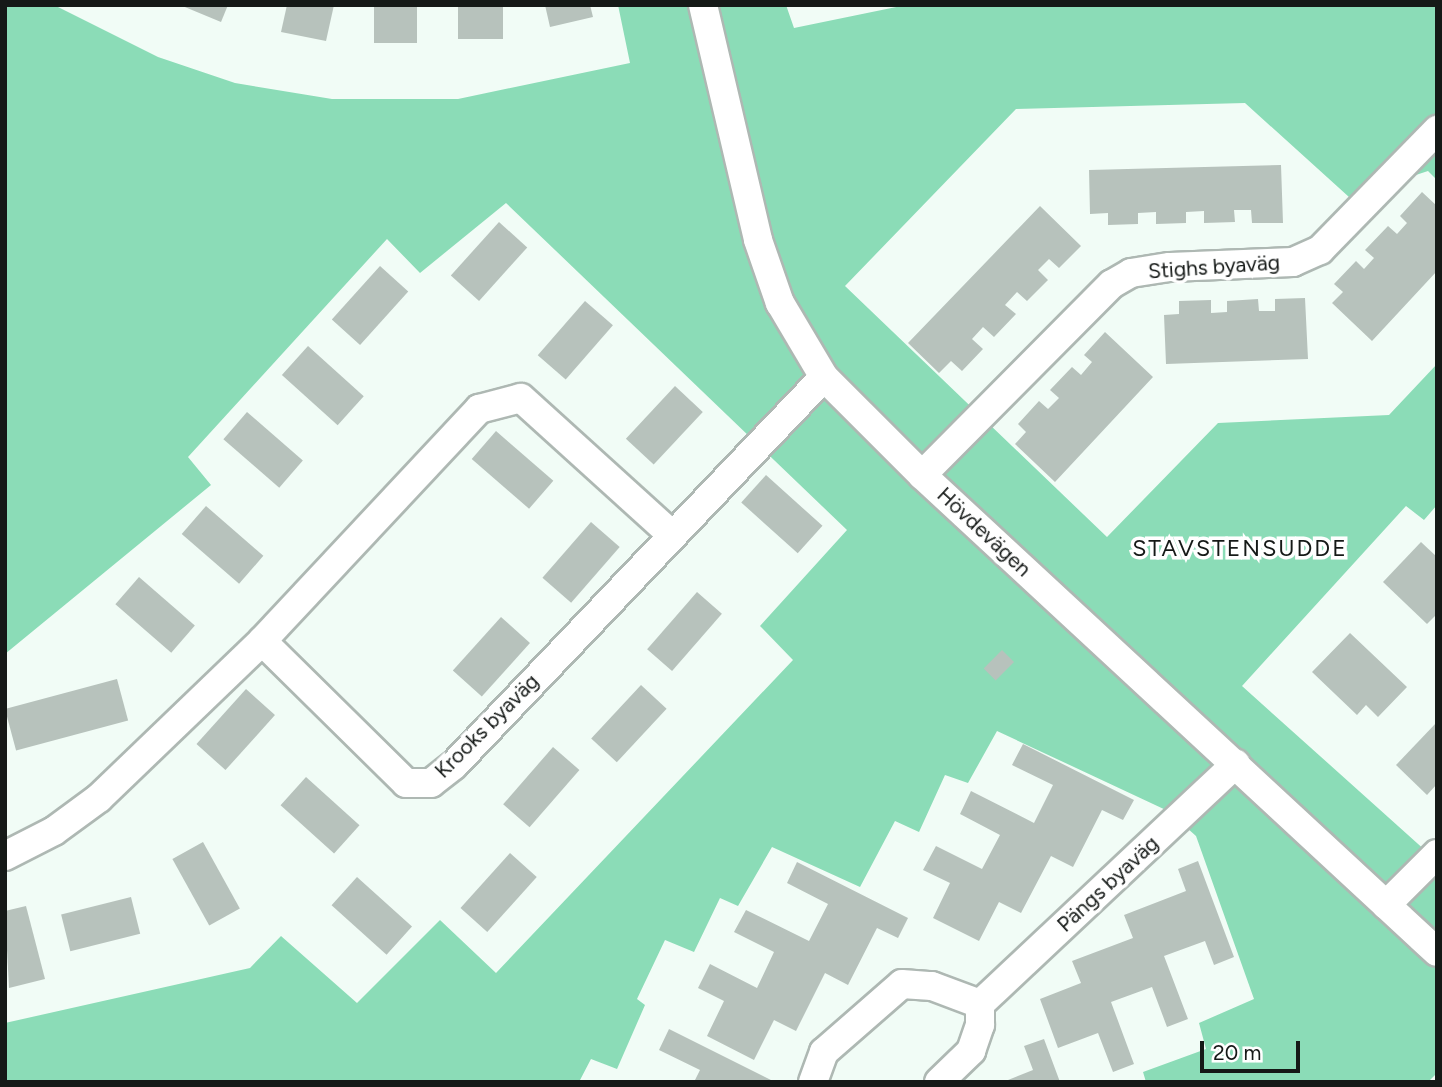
<!DOCTYPE html>
<html>
<head>
<meta charset="utf-8">
<style>
	body { margin:0 }
	#map { position:relative; width:1442px; height:1087px; overflow:hidden; background:#f1fcf6; font-family:Figtree,sans-serif }
	div>[style] { position:absolute }
	[style*='--x'] { left:calc(var(--x)*1px); top:calc(var(--y)*1px); width:calc(var(--w)*1px); rotate:calc(var(--a)*1deg) }
	.green>* { inset:0; background:#8bdcb7 }
	.building>* { inset:0; background:#b7c2bc; transform-origin:0 0 }
	.roads { filter:drop-shadow(2px 0 #aeb8b3) drop-shadow(-2px 0 #aeb8b3) drop-shadow(0 2px #aeb8b3) drop-shadow(0 -2px #aeb8b3) }
	.street>* { height:28px; margin:-14px; padding:0 14px; transform-origin:14px; border-radius:14px; background:#fff }
	span { translate:-50% -50%; white-space:nowrap; text-align:center; line-height:1.15; -webkit-text-stroke:7px #fff; paint-order:stroke }
	.street-label { font-size:21px; color:#151917 }
	.neighbourhood-label { font-size:23px; color:#151917; letter-spacing:2px }
	.frame { position:absolute; inset:0; border:7px solid #151917; pointer-events:none }
	.scale { position:absolute; left:1200px; top:1041px; width:100px; height:32px; box-sizing:border-box; border:4px solid #151917; border-top:0; padding-left:9px; font-size:21px; line-height:24px; white-space:nowrap; color:#151917; -webkit-text-stroke:5px #fff; paint-order:stroke }
</style>
</head>
<body>
<div id="map">
	<div class="green">
		<div style="clip-path:polygon(5px 5px,54px 5px,158px 57px,235px 83px,332px 99px,458px 99px,630px 63px,618px 5px,786px 5px,794px 28px,906px 5px,1437px 5px,1437px 180px,1428px 171px,1349px 197px,1245px 103px,1016px 109px,845px 286px,1107px 537px,1218px 423px,1389px 415px,1437px 364px,1437px 505px,1424px 520px,1406px 506px,1242px 686px,1437px 861px,1437px 1073px,1428px 1082px,1146px 1082px,1143px 1072px,1206px 1049px,1199px 1023px,1254px 999px,1196px 836px,1168px 811px,997px 731px,968px 783px,945px 775px,919px 832px,895px 821px,860px 887px,772px 847px,738px 906px,720px 898px,694px 952px,665px 940px,637px 999px,645px 1005px,617px 1069px,591px 1059px,579px 1082px,5px 1082px,5px 1023px,250px 968px,281px 936px,357px 1003px,440px 920px,496px 973px,793px 660px,760px 626px,847px 530px,506px 203px,420px 273px,387px 239px,188px 457px,211px 485px,5px 654px)"></div>
	</div>
	<div class="building">
		<div style="clip-path:polygon(180px 5px,228px 5px,221px 22px)"></div>
		<div style="clip-path:polygon(287px 5px,334px 5px,326px 41px,281px 32px)"></div>
		<div style="left:374px;top:5px;width:43px;height:38px"></div>
		<div style="left:458px;top:5px;width:45px;height:34px"></div>
		<div style="clip-path:polygon(545px 5px,590px 5px,593px 17px,550px 27px)"></div>
		<div style="clip-path:polygon(1281px 165px,1283px 223px,1252px 223px,1251px 210px,1234px 210px,1235px 222px,1204px 223px,1204px 211px,1186px 212px,1186px 223px,1156px 224px,1156px 212px,1138px 213px,1138px 224px,1108px 225px,1108px 213px,1090px 214px,1089px 170px)"></div>
		<div style="clip-path:polygon(1422px 192px,1437px 206px,1437px 271px,1372px 341px,1332px 303px,1343px 292px,1334px 284px,1356px 261px,1364px 269px,1374px 258px,1365px 250px,1388px 226px,1397px 234px,1407px 223px,1400px 216px)"></div>
		<div style="clip-path:polygon(1040px 206px,1081px 246px,1059px 268px,1049px 259px,1038px 270px,1048px 280px,1027px 301px,1017px 292px,1005px 305px,1016px 314px,994px 337px,983px 327px,972px 339px,983px 349px,962px 371px,951px 361px,939px 373px,908px 343px)"></div>
		<div style="left:499px;top:222px;width:38px;height:72px;rotate:42deg"></div>
		<div style="left:380px;top:266px;width:38px;height:72px;rotate:42deg"></div>
		<div style="clip-path:polygon(1305px 298px,1308px 359px,1166px 364px,1164px 315px,1179px 314px,1179px 301px,1211px 300px,1211px 313px,1227px 312px,1227px 301px,1258px 299px,1259px 311px,1275px 311px,1275px 299px)"></div>
		<div style="left:585px;top:301px;width:37px;height:72px;rotate:41deg"></div>
		<div style="clip-path:polygon(1105px 332px,1153px 377px,1055px 482px,1015px 444px,1026px 432px,1018px 424px,1039px 401px,1048px 409px,1059px 398px,1050px 390px,1072px 367px,1081px 375px,1092px 362px,1084px 355px)"></div>
		<div style="left:308px;top:346px;width:75px;height:39px;rotate:42deg"></div>
		<div style="left:675px;top:386px;width:38px;height:72px;rotate:43deg"></div>
		<div style="left:247px;top:412px;width:74px;height:36px;rotate:41deg"></div>
		<div style="left:496px;top:431px;width:76px;height:37px;rotate:41deg"></div>
		<div style="left:766px;top:475px;width:76px;height:37px;rotate:42deg"></div>
		<div style="left:206px;top:506px;width:76px;height:37px;rotate:41deg"></div>
		<div style="left:591px;top:522px;width:38px;height:74px;rotate:41deg"></div>
		<div style="clip-path:polygon(1421px 542px,1437px 557px,1437px 614px,1427px 624px,1383px 582px)"></div>
		<div style="left:139px;top:577px;width:74px;height:36px;rotate:41deg"></div>
		<div style="left:697px;top:592px;width:33px;height:76px;rotate:41deg"></div>
		<div style="left:501px;top:617px;width:39px;height:72px;rotate:42deg"></div>
		<div style="clip-path:polygon(1350px 633px,1407px 687px,1378px 717px,1366px 705px,1357px 715px,1312px 672px)"></div>
		<div style="left:1002px;top:650px;width:17px;height:26px;rotate:45deg"></div>
		<div style="left:117px;top:679px;width:43px;height:116px;rotate:75deg"></div>
		<div style="left:641px;top:685px;width:35px;height:73px;rotate:43deg"></div>
		<div style="left:246px;top:689px;width:39px;height:74px;rotate:42deg"></div>
		<div style="clip-path:polygon(1437px 722px,1437px 784px,1427px 795px,1396px 765px)"></div>
		<div style="clip-path:polygon(1023px 744px,1134px 800px,1123px 820px,1102px 810px,1073px 867px,1051px 856px,1021px 913px,999px 902px,979px 941px,933px 918px,950px 883px,923px 870px,936px 846px,982px 869px,1000px 835px,960px 814px,971px 791px,1034px 823px,1053px 785px,1012px 765px)"></div>
		<div style="left:553px;top:747px;width:35px;height:76px;rotate:41deg"></div>
		<div style="left:306px;top:777px;width:72px;height:38px;rotate:42deg"></div>
		<div style="left:203px;top:842px;width:76px;height:35px;rotate:61deg"></div>
		<div style="left:510px;top:853px;width:36px;height:74px;rotate:42deg"></div>
		<div style="clip-path:polygon(1198px 861px,1234px 957px,1214px 965px,1205px 941px,1164px 956px,1188px 1019px,1167px 1027px,1152px 987px,1111px 1002px,1134px 1064px,1113px 1072px,1098px 1033px,1058px 1048px,1040px 999px,1081px 983px,1072px 961px,1133px 938px,1124px 915px,1186px 891px,1178px 869px)"></div>
		<div style="clip-path:polygon(797px 862px,908px 918px,898px 938px,877px 928px,848px 985px,825px 973px,796px 1031px,774px 1020px,754px 1060px,707px 1036px,724px 1001px,698px 988px,710px 964px,757px 988px,774px 952px,734px 932px,746px 910px,809px 941px,828px 904px,787px 883px)"></div>
		<div style="left:357px;top:877px;width:74px;height:38px;rotate:42deg"></div>
		<div style="left:131px;top:897px;width:38px;height:72px;rotate:76deg"></div>
		<div style="clip-path:polygon(26px 906px,45px 979px,9px 988px,5px 911px)"></div>
		<div style="clip-path:polygon(669px 1029px,775px 1082px,694px 1082px,700px 1070px,659px 1050px)"></div>
		<div style="clip-path:polygon(1044px 1039px,1060px 1082px,1003px 1082px,1033px 1070px,1024px 1046px)"></div>
	</div>
	<div class="roads">
		<div class="street">
			<div style="--x:703;--y:5;--w:241;--a:76.8"></div>
			<div style="--x:758;--y:240;--w:67;--a:70.8"></div>
			<div style="--x:780;--y:303;--w:86;--a:59.3"></div>
			<div style="--x:824;--y:377;--w:139;--a:45"></div>
			<div style="--x:922;--y:475;--w:702;--a:42.81"></div>
			<div style="--x:922;--y:475;--w:269;--a:-45.2"></div>
			<div style="--x:1112;--y:284;--w:22;--a:-30"></div>
			<div style="--x:1131;--y:273;--w:39;--a:-9"></div>
			<div style="--x:1170;--y:267;--w:123;--a:-2.3"></div>
			<div style="--x:1293;--y:262;--w:30;--a:-24"></div>
			<div style="--x:1320;--y:250;--w:168;--a:-45.7"></div>
			<div style="--x:262;--y:641;--w:202;--a:44.6"></div>
			<div style="--x:406;--y:783;--w:25;--a:0"></div>
			<div style="--x:431;--y:783;--w:29;--a:-38"></div>
			<div style="--x:454;--y:765;--w:536;--a:-46.36"></div>
			<div style="--x:5;--y:856;--w:55;--a:-27"></div>
			<div style="--x:54;--y:831;--w:56;--a:-36.3"></div>
			<div style="--x:99;--y:798;--w:226;--a:-43.9"></div>
			<div style="--x:262;--y:641;--w:318;--a:-46.9"></div>
			<div style="--x:479;--y:409;--w:43;--a:-14.7"></div>
			<div style="--x:521;--y:398;--w:201;--a:42.2"></div>
			<div style="--x:1386;--y:905;--w:72;--a:-45"></div>
			<div style="--x:813;--y:1082;--w:32;--a:-70"></div>
			<div style="--x:824;--y:1052;--w:103;--a:-41.1"></div>
			<div style="--x:902;--y:984;--w:30;--a:4"></div>
			<div style="--x:932;--y:986;--w:51;--a:20.6"></div>
			<div style="--x:939;--y:1082;--w:45;--a:-44.1"></div>
			<div style="--x:971;--y:1051;--w:28;--a:-71"></div>
			<div style="--x:980;--y:1025;--w:21;--a:-90"></div>
			<div style="--x:980;--y:1004;--w:351;--a:-43.2"></div>
		</div>
	</div>
	<div class="street-label">
		<span style="left:1214px;top:267px;rotate:-4deg">Stighs byaväg</span>
		<span style="left:984px;top:532px;rotate:43deg">Hövdevägen</span>
		<span style="left:487px;top:726px;rotate:-45deg">Krooks byaväg</span>
		<span style="left:1108px;top:884px;rotate:-43deg">Pängs byaväg</span>
	</div>
	<div class="neighbourhood-label">
		<span style="left:1240px;top:548px">STAVSTENSUDDE</span>
	</div>
	<div class="frame"></div>
	<div class="scale">20 m</div>
</div>
</body>
</html>
